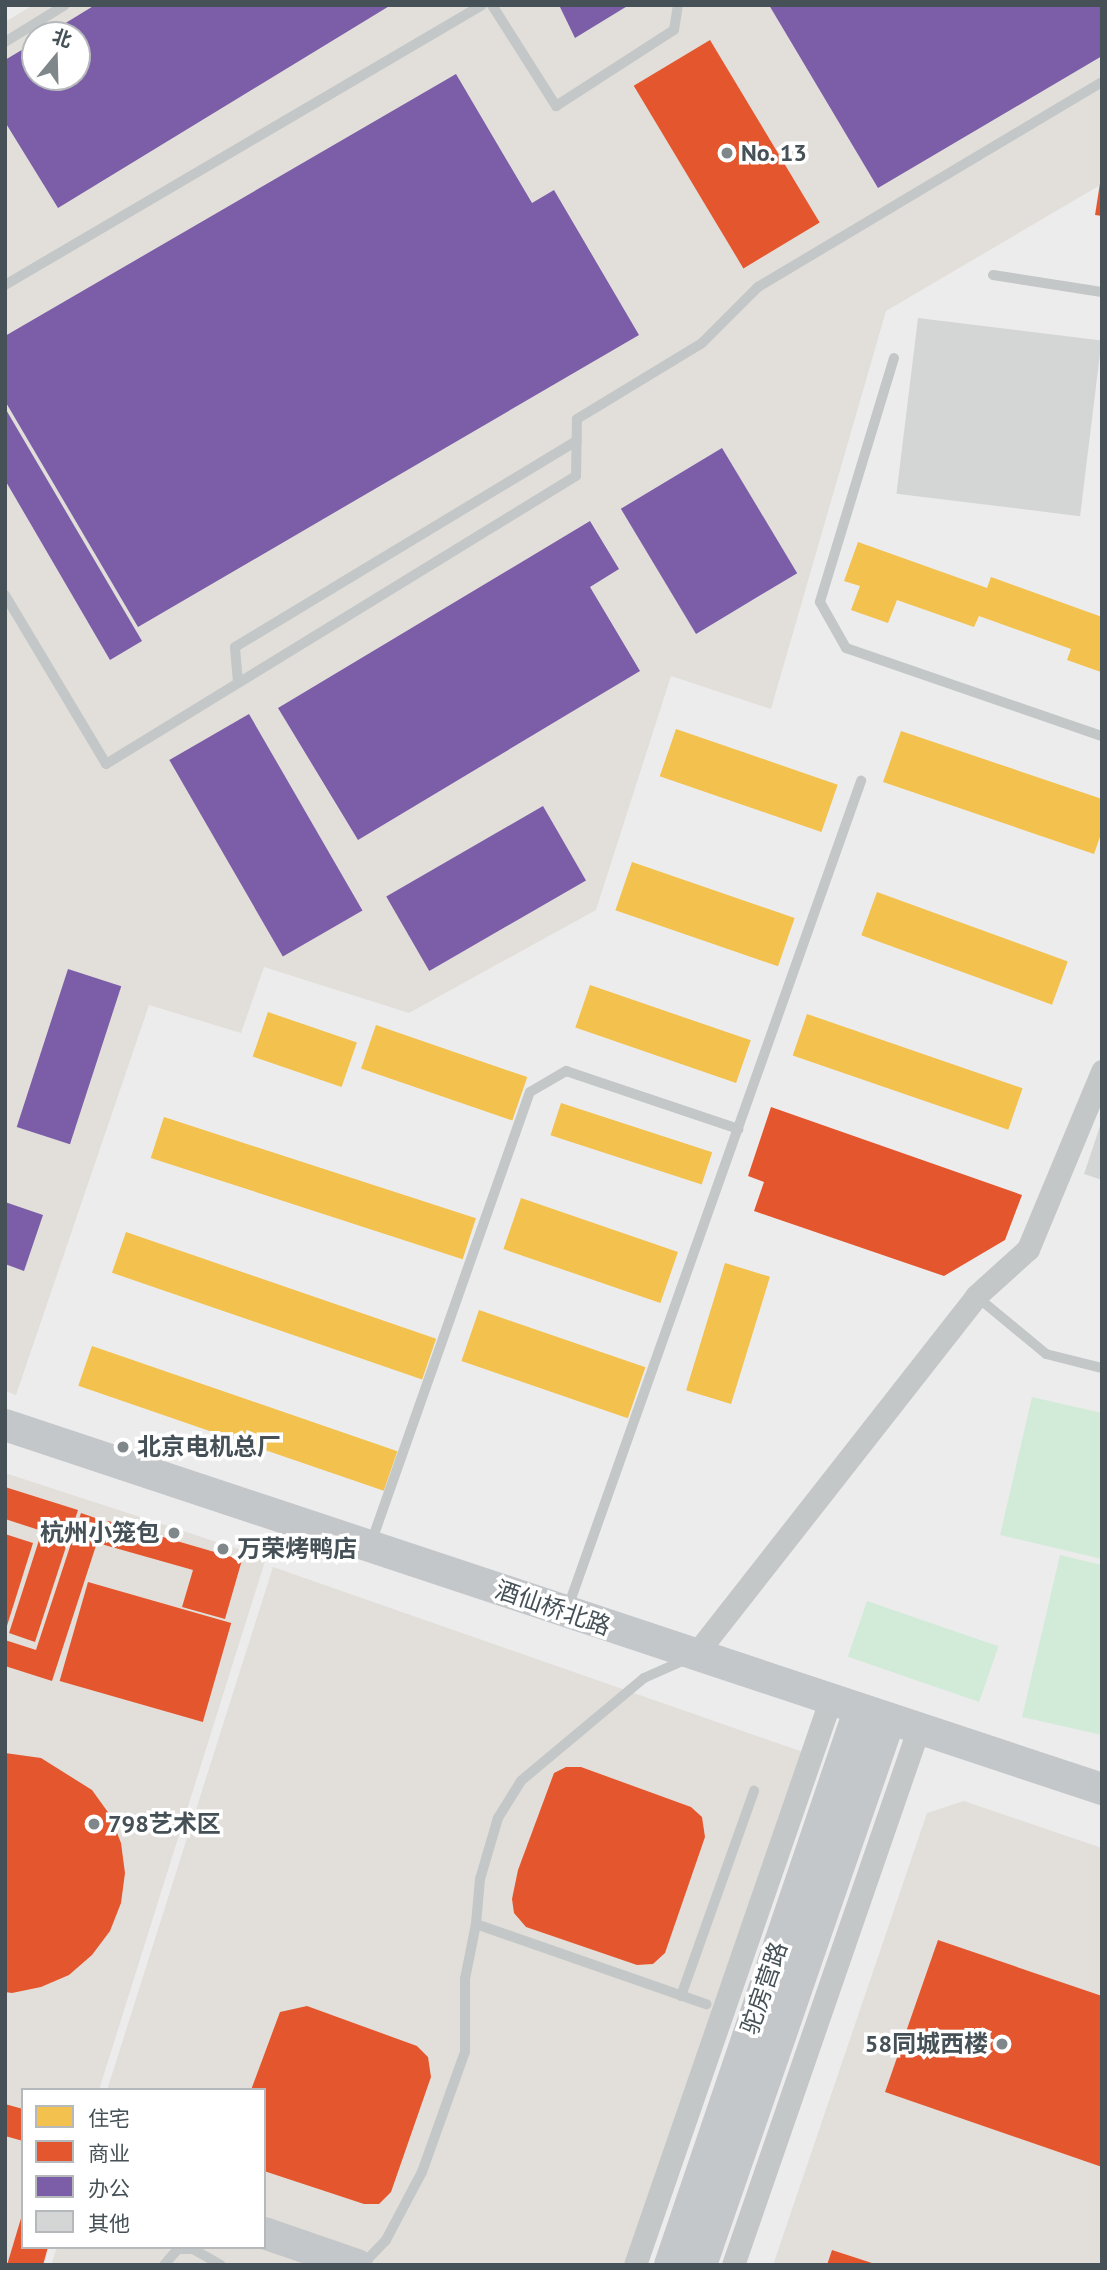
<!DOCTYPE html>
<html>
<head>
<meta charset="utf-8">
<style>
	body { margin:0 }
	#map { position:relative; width:1107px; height:2270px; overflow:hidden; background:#edecec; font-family:"PT Sans","Noto Sans SC",sans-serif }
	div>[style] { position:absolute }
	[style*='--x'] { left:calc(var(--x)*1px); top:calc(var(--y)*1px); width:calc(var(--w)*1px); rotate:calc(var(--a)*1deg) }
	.commercial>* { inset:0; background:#e2dfda }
	.green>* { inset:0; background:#d2ebd8; transform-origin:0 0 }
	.homes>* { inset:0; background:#f2c14e; transform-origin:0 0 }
	.shops>* { inset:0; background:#e4572e; transform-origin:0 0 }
	.offices>* { inset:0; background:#7b5ea7; transform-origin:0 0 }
	.building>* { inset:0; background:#d4d5d5; transform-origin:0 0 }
	.lane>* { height:10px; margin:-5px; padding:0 5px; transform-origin:5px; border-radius:5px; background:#c3c7c8 }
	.street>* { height:23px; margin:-11.5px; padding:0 11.5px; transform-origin:11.5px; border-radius:11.5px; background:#c3c7c8 }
	.secondary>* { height:32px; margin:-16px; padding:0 16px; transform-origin:16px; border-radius:16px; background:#c4c7c9 }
	.dots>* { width:19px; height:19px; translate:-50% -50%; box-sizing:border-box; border:4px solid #fff; border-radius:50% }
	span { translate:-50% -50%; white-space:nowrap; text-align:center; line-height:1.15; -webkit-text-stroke:7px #fff; paint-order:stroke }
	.poi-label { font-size:24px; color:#455157; font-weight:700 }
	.left { translate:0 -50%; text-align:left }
	.right { translate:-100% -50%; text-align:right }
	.street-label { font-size:24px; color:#455157 }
	.frame { position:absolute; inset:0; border:7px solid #455157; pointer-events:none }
	.legend { position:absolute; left:21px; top:2088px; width:245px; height:161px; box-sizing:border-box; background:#fff; border:2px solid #b5b9bc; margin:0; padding:9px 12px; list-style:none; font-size:21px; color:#455157 }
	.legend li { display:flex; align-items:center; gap:14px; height:35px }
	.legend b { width:35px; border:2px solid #b5b9bc }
	.north { position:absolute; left:21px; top:21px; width:70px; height:70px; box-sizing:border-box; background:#fff; border:2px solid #b5b9bc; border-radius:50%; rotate:19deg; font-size:19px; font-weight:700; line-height:28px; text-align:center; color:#455157 }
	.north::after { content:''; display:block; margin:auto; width:24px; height:32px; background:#80878b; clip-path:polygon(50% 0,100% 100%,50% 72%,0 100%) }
</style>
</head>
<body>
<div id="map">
	<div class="commercial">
		<div style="clip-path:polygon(evenodd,33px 5px,1102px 5px,1102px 184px,886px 311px,771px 709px,671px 676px,596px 910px,409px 1013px,264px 967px,241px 1033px,149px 1005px,16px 1395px,5px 1391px,5px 22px,33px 5px,35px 35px,77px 35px,77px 77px,35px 77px,35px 35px)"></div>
		<div style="clip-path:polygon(5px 1473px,266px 1558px,99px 2090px,23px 2090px,23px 2247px,49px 2247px,44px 2265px,5px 2265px)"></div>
		<div style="clip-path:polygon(273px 1567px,803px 1752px,628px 2265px,51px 2265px,57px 2247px,264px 2247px,264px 2090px,107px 2090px)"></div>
		<div style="clip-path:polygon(964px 1801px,1102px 1848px,1102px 2265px,773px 2265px,927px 1813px)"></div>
	</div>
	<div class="green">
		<div style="clip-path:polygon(1032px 1397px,1102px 1413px,1102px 1559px,1000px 1535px)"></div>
		<div style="clip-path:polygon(1060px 1555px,1102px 1565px,1102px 1735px,1022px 1717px)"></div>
		<div style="left:867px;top:1601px;width:139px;height:59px;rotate:19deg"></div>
	</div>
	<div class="homes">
		<div style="clip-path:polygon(858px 542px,987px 588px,991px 577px,1102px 617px,1101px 672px,1067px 660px,1071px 649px,979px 616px,974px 627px,897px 600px,888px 623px,851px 610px,860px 586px,844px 581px)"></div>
		<div style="left:676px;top:729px;width:171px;height:50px;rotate:19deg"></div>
		<div style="clip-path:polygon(901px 731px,1102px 799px,1102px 831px,1094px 854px,883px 782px)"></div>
		<div style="left:632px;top:862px;width:172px;height:51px;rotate:19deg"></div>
		<div style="left:877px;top:892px;width:203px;height:46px;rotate:20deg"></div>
		<div style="left:590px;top:985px;width:170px;height:45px;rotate:19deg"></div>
		<div style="left:268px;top:1012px;width:94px;height:47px;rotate:19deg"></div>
		<div style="left:807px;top:1014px;width:228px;height:44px;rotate:19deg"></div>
		<div style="left:376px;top:1025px;width:160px;height:46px;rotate:19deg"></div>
		<div style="left:561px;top:1103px;width:159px;height:34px;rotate:18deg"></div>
		<div style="left:164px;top:1117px;width:328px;height:43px;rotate:18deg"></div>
		<div style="left:521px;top:1198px;width:166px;height:54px;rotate:19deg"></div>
		<div style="left:126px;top:1232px;width:328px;height:43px;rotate:19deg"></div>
		<div style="left:725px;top:1263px;width:47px;height:133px;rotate:17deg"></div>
		<div style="left:479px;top:1310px;width:176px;height:54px;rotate:19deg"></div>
		<div style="left:92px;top:1346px;width:323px;height:42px;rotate:19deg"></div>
	</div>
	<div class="shops">
		<div style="left:710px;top:40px;width:213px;height:89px;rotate:59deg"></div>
		<div style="clip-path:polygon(1100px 183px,1102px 183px,1102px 216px,1095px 215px)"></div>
		<div style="clip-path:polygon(771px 1107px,1022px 1195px,1005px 1240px,944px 1276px,754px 1211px,764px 1182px,748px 1176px)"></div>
		<div style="clip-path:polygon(5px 1487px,78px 1510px,35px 1642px,9px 1633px,42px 1531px,5px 1519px)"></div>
		<div style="clip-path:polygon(81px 1513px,104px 1521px,52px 1681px,5px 1666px,5px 1640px,36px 1650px)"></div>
		<div style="clip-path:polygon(108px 1521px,242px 1560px,225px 1619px,182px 1607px,193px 1570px,101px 1544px)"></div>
		<div style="clip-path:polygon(5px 1534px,33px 1543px,6px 1629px,5px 1629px)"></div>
		<div style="left:88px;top:1582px;width:149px;height:103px;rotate:16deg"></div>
		<div style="clip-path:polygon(5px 1753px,41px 1758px,92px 1790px,110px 1815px,121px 1843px,125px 1873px,121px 1903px,110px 1931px,92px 1955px,69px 1975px,41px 1987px,12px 1993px,5px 1992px)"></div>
		<div style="clip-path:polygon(566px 1767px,581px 1767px,691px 1807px,702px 1817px,705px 1837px,665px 1953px,653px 1964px,637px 1965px,526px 1927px,514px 1913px,512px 1899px,518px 1870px,554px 1773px)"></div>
		<div style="clip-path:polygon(938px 1940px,1102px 1996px,1102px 2167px,885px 2092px)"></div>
		<div style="clip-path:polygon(307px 2006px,417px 2046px,428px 2057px,431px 2077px,391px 2192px,379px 2204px,364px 2204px,264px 2171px,264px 2090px,251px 2090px,280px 2012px)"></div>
		<div style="clip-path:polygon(5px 2104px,23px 2109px,23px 2141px,5px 2136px)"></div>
		<div style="clip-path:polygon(22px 2215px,23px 2247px,48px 2247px,43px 2265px,7px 2265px)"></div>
		<div style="clip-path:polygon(832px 2250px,875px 2264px,875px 2265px,827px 2265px)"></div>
	</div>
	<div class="offices">
		<div style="clip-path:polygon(95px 5px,391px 5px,58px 208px,5px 122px,5px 60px,35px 42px,35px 77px,77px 77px,77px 35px,46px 35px)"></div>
		<div style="clip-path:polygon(559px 5px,629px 5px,575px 38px)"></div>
		<div style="clip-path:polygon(769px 5px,1102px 5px,1102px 56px,878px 188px)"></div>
		<div style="clip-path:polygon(456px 74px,532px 203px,554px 190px,639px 335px,138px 627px,5px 401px,5px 336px)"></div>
		<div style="clip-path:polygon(5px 408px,142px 641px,110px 660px,5px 480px)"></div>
		<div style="left:722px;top:448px;width:146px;height:118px;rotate:59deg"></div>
		<div style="clip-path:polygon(590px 521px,619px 569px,590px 587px,640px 671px,358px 840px,278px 708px)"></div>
		<div style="left:249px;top:714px;width:227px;height:92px;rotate:60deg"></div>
		<div style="left:543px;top:806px;width:86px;height:181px;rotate:60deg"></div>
		<div style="left:68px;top:969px;width:56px;height:166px;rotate:18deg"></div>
		<div style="clip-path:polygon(5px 1202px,43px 1215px,24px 1271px,5px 1264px)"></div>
	</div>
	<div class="building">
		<div style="left:918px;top:318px;width:185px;height:177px;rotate:7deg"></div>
		<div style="clip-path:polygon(1101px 1123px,1102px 1123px,1102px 1180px,1084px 1174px)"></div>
	</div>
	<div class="lane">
		<div style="--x:492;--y:5;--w:120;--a:57.6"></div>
		<div style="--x:556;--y:106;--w:140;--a:-32.8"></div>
		<div style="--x:674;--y:30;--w:25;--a:-81"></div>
		<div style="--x:5;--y:42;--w:70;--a:-31.7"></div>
		<div style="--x:993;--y:275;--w:110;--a:8.9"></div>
		<div style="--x:5;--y:285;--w:553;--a:-30.41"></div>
		<div style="--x:894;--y:358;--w:255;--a:106.9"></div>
		<div style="--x:820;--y:602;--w:53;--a:60.5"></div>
		<div style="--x:846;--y:648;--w:271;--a:19"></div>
		<div style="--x:5;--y:595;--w:197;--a:59.1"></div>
		<div style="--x:106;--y:764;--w:551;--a:-31.5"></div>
		<div style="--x:576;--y:476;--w:57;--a:-89"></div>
		<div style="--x:577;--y:419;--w:146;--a:-31.3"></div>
		<div style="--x:702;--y:343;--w:79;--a:-45"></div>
		<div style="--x:758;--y:287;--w:400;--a:-30.8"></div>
		<div style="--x:238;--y:682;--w:35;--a:-95"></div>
		<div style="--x:235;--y:647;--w:399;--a:-31.1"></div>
		<div style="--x:976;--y:1296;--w:91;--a:39.6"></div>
		<div style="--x:1046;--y:1354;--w:58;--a:14"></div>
		<div style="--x:371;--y:1543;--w:478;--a:-70.6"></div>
		<div style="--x:530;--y:1092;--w:42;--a:-30.3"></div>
		<div style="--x:566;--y:1071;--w:182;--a:18.6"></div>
		<div style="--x:567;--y:1610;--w:880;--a:-70.47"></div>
		<div style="--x:687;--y:1659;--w:47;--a:156.2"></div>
		<div style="--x:644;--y:1678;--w:160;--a:140.1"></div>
		<div style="--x:521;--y:1781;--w:44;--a:121.9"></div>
		<div style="--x:498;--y:1818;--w:64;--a:106.4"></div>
		<div style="--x:480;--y:1879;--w:45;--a:95.1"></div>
		<div style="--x:476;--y:1924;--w:244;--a:19.2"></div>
		<div style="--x:681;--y:1996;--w:218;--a:-70.4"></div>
		<div style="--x:164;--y:2265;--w:21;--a:-49"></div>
		<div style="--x:178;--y:2249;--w:15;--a:0"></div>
		<div style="--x:193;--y:2249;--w:32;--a:30"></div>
		<div style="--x:362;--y:2265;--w:35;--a:-46"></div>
		<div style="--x:386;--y:2240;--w:77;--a:-62.1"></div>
		<div style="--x:422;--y:2172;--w:127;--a:-70.3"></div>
		<div style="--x:465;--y:2052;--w:73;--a:-90"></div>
		<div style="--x:465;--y:1979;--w:56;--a:-78.7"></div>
	</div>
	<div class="street">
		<div style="--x:695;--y:1655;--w:456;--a:-51.9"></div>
		<div style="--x:976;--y:1296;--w:70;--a:-42.1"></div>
		<div style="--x:1028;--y:1249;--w:193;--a:-67.4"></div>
		<div style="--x:635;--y:2265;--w:597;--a:-70.93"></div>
		<div style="--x:733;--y:2265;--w:566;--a:-70.92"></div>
	</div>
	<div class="secondary">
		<div style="--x:5;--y:1425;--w:1156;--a:18.36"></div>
		<div style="--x:264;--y:2233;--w:98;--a:19"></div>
		<div style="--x:670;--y:2265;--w:585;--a:-71.16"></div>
		<div style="--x:701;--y:2265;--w:576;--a:-70.94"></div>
	</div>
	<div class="dots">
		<div style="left:727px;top:153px;background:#80878b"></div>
		<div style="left:123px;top:1447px;background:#80878b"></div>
		<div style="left:174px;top:1533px;background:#80878b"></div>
		<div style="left:223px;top:1549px;background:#80878b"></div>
		<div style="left:94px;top:1824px;background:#80878b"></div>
		<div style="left:1002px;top:2044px;background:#80878b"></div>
	</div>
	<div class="poi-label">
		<span class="left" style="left:741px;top:153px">No. 13</span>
		<span class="left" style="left:137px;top:1447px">北京电机总厂</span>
		<span class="right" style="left:160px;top:1533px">杭州小笼包</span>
		<span class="left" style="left:237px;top:1549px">万荣烤鸭店</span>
		<span class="left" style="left:108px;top:1824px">798艺术区</span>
		<span class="right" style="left:988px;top:2044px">58同城西楼</span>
	</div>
	<div class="street-label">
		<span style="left:553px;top:1608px;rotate:19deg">酒仙桥北路</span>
		<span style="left:764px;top:1988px;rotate:-71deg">驼房营路</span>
	</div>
	<div class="frame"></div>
	<ul class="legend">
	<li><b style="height:19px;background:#f2c14e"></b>住宅</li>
	<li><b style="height:19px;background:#e4572e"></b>商业</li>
	<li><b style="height:19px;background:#7b5ea7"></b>办公</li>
	<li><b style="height:19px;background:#d4d5d5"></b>其他</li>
	</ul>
	<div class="north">北</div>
</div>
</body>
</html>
